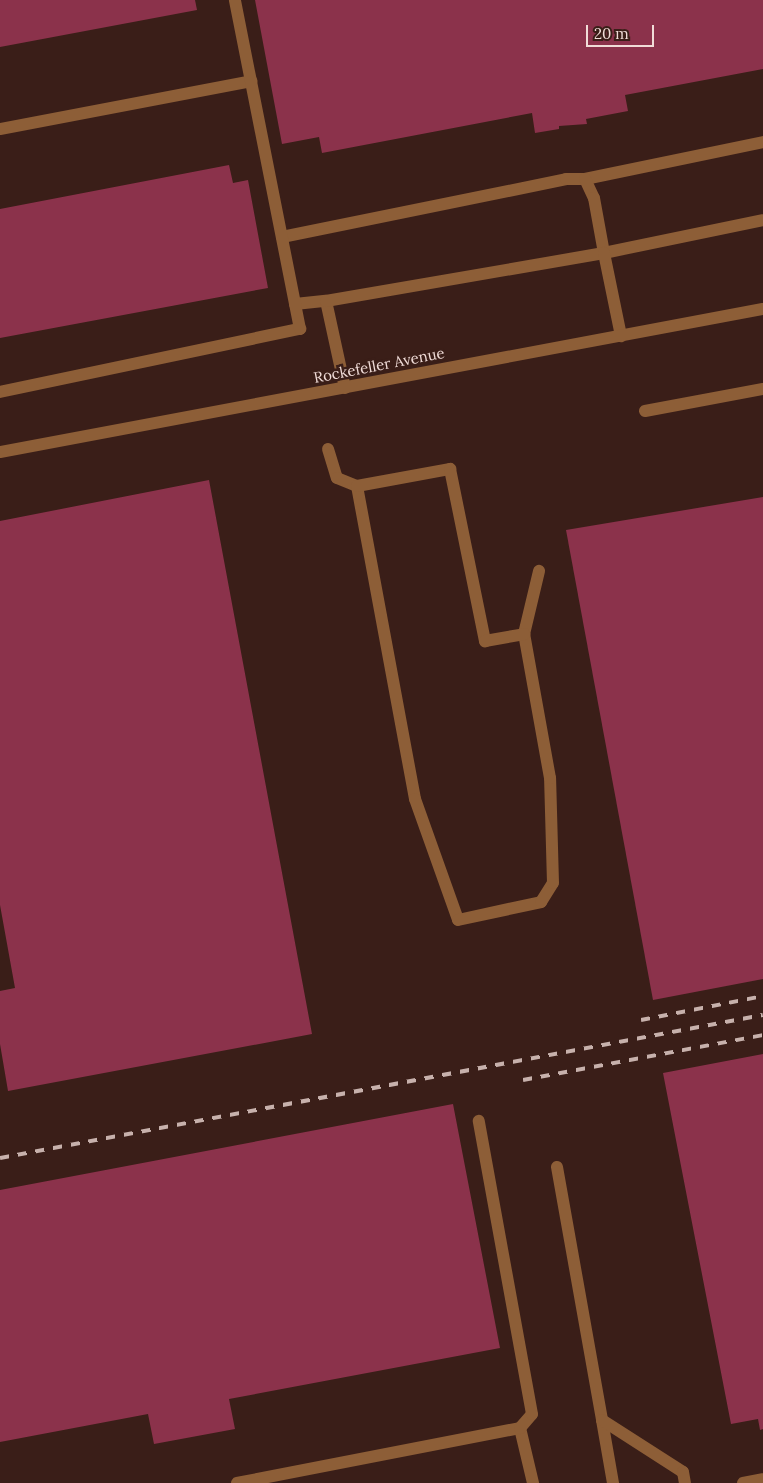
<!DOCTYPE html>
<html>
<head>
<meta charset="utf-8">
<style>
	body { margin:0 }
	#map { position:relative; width:763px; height:1483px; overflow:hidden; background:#3a1e18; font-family:Lora,serif }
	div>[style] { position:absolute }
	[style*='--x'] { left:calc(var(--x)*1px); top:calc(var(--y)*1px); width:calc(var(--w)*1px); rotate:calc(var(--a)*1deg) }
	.building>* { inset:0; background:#8b324b }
	.minor>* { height:12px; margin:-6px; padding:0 6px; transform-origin:6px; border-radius:6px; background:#8d5e37 }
	.rail>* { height:4px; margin-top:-2px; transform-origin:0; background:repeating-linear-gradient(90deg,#c7b1ac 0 9px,transparent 0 18px) }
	span { translate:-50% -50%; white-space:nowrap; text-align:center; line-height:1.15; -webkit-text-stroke:5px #3a1e18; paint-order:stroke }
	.street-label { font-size:15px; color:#f0dcd8 }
	.scale { position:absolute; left:586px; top:25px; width:68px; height:22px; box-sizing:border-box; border:2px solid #f0dcd8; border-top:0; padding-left:6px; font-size:15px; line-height:18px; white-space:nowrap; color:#f0dcd8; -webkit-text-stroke:4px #3a1e18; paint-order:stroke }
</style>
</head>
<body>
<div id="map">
	<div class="building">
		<div style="clip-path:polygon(0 0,195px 0,197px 10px,0 47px)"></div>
		<div style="clip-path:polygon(255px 0,763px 0,763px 69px,625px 95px,628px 111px,586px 119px,587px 124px,559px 126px,559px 129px,535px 133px,532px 113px,322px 153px,319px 137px,282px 144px)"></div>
		<div style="clip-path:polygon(229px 165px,233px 183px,248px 180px,268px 288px,0 338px,0 209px)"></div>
		<div style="clip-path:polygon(209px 480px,312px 1034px,8px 1091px,0 1044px,0 991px,15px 988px,0 905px,0 521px)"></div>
		<div style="clip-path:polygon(763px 497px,763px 979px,653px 1000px,566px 530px)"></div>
		<div style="clip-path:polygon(763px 1054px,763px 1429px,760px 1430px,758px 1419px,731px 1424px,663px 1073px)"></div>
		<div style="clip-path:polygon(453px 1104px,500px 1348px,229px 1399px,235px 1429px,154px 1444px,148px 1414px,0 1442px,0 1190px)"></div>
	</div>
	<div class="minor">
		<div style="--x:0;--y:129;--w:256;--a:-10.8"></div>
		<div style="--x:585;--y:179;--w:182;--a:-11.7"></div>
		<div style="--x:282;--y:237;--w:290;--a:-11.5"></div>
		<div style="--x:566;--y:179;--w:19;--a:0"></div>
		<div style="--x:585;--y:179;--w:21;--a:65"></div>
		<div style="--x:594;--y:198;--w:56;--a:79.7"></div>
		<div style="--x:604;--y:253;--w:162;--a:-11.7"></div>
		<div style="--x:295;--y:304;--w:31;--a:-6"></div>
		<div style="--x:345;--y:388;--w:89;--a:-102.3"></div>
		<div style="--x:326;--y:301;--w:282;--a:-9.8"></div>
		<div style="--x:604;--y:253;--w:85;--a:78.4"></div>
		<div style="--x:0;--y:392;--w:307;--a:-11.9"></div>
		<div style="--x:300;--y:329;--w:335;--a:-101.2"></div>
		<div style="--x:645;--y:411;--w:120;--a:-10.6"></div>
		<div style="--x:328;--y:449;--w:30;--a:73"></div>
		<div style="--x:337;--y:478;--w:22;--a:22"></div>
		<div style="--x:357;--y:486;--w:318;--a:79.5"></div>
		<div style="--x:415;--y:799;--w:128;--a:70.4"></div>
		<div style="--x:458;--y:920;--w:85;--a:-12.2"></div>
		<div style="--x:541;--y:902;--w:22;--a:-58"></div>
		<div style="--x:553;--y:883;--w:105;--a:-91.6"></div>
		<div style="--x:550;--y:778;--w:146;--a:-100.2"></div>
		<div style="--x:524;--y:634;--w:65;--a:-76.6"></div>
		<div style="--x:0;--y:452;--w:776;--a:-10.62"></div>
		<div style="--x:357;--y:486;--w:95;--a:-10.4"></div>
		<div style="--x:450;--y:469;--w:176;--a:78.5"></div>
		<div style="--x:485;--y:641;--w:40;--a:-10"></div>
		<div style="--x:557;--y:1167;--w:257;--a:79.9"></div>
		<div style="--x:520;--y:1428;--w:57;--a:76.7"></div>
		<div style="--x:237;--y:1483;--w:288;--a:-11"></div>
		<div style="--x:520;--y:1428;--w:18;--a:-49"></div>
		<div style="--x:532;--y:1414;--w:298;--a:-100.3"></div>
		<div style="--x:613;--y:1483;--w:64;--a:-99.9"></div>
		<div style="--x:602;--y:1420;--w:96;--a:32.7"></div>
		<div style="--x:683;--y:1472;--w:11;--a:80"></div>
		<div style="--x:743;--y:1483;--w:20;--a:-11"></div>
	</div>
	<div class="rail">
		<div style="--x:641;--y:1020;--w:124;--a:-11.1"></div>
		<div style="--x:523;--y:1080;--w:244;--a:-10.6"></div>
		<div style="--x:0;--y:1158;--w:776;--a:-10.62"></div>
	</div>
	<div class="street-label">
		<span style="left:379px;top:365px;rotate:-11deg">Rockefeller Avenue</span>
	</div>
	<div class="scale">20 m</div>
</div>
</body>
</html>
